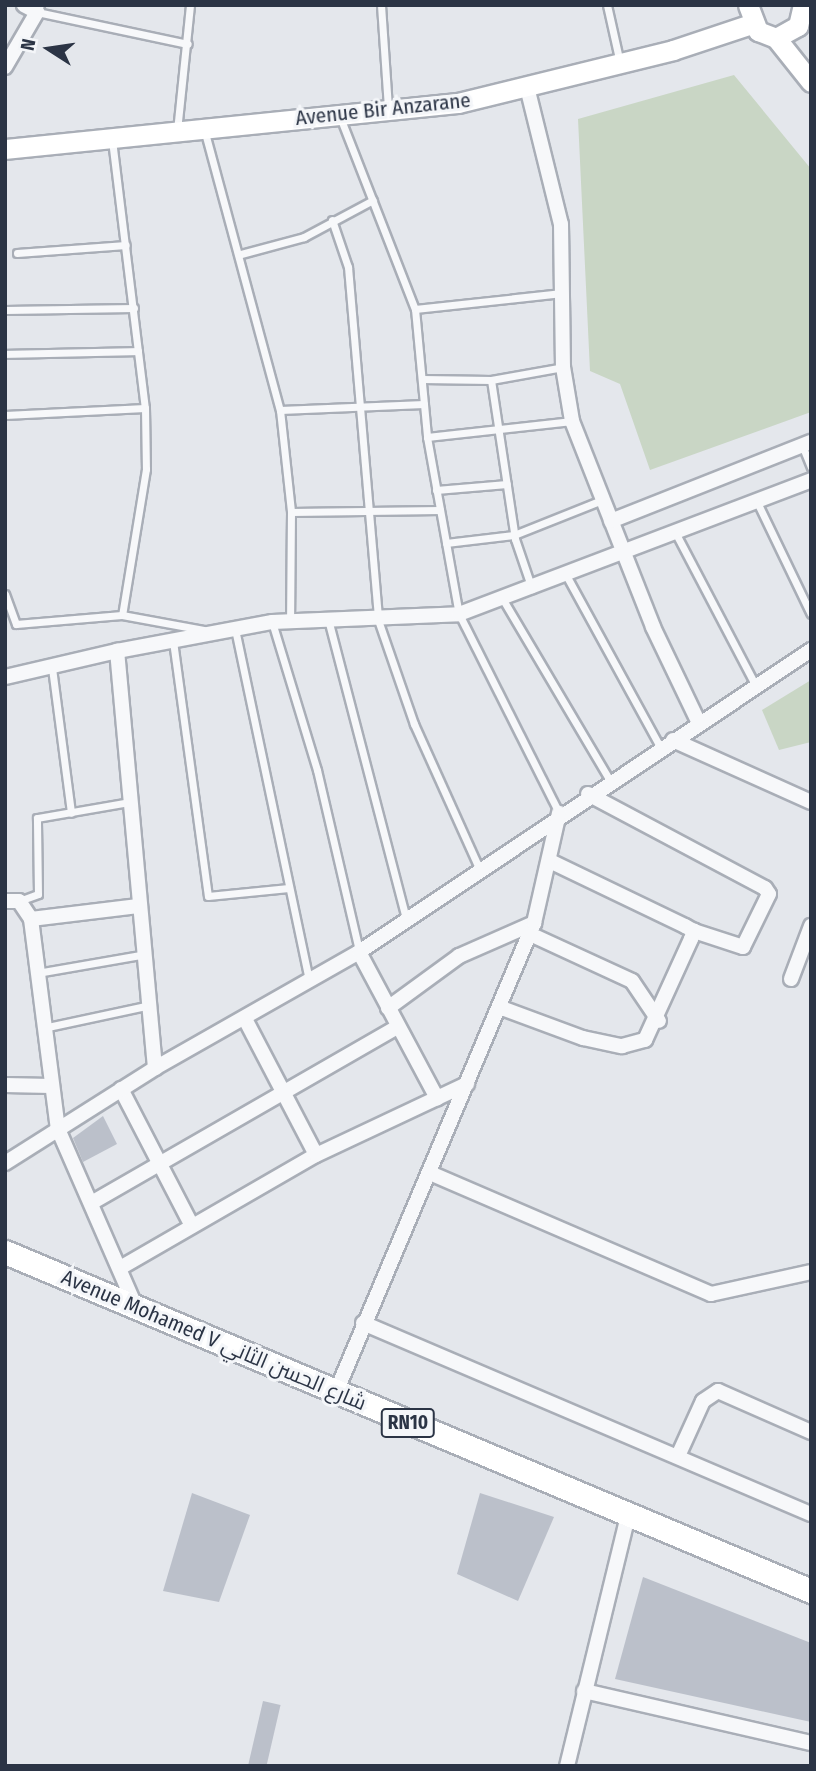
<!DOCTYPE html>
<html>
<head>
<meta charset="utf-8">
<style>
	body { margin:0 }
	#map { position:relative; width:816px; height:1771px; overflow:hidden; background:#e4e7ec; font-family:"Fira Sans Condensed",Cairo,sans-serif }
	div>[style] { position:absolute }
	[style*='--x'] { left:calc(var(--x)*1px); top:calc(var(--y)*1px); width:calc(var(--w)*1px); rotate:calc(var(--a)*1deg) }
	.green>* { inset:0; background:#c9d6c5 }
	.building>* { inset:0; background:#bbc0ca; transform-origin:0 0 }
	.roads { filter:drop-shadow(2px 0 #a9aeb7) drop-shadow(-2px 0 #a9aeb7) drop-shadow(0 2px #a9aeb7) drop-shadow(0 -2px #a9aeb7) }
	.lane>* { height:7px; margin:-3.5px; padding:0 3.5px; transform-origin:3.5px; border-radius:3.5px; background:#f7f8fa }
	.street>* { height:14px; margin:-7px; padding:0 7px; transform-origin:7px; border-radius:7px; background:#f7f8fa }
	.secondary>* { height:19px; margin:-9.5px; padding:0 9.5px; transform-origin:9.5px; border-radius:9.5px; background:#fff }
	.primary>* { height:23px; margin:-11.5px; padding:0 11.5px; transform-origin:11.5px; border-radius:11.5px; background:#fff }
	span { translate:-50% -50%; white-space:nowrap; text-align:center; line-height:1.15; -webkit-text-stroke:6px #f4f6f9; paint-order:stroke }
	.shield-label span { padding:2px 5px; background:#f4f6f9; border:2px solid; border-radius:5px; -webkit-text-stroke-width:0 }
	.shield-label { font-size:19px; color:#2b3445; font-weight:700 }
	.street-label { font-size:21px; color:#2b3445 }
	.frame { position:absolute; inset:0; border:7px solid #2b3445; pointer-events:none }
	.north { position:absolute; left:14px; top:14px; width:70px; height:70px; -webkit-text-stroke:5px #f4f6f9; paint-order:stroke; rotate:282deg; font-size:19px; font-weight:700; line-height:28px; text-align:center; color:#2b3445 }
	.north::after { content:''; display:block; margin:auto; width:24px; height:32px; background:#2b3445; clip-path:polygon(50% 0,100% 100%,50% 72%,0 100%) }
</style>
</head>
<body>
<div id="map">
	<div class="green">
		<div style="clip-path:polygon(734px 75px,811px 169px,811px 412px,650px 470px,620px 384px,590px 371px,578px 119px)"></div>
		<div style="clip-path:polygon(811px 680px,811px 742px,779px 750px,762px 710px)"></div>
	</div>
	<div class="building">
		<div style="clip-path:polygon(103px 1116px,117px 1144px,83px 1162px,73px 1138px)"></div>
		<div style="clip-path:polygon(192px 1493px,250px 1515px,219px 1602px,163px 1591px)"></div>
		<div style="clip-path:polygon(480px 1493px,554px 1517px,518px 1601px,457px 1574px)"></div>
		<div style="clip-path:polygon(643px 1577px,811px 1643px,811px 1722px,615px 1679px)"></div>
		<div style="left:263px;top:1701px;width:18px;height:66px;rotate:13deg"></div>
	</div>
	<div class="roads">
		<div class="lane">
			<div style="--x:40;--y:5;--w:8;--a:113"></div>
			<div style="--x:37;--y:12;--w:154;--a:12"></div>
			<div style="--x:381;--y:5;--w:104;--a:86.1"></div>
			<div style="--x:607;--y:5;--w:59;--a:77.4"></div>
			<div style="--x:340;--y:117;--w:206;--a:68.7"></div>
			<div style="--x:415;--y:309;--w:129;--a:84.6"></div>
			<div style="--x:427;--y:437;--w:180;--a:79.8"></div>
			<div style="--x:459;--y:614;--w:223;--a:63.3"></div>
			<div style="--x:204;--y:129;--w:291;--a:74.9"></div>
			<div style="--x:280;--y:410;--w:103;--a:83.8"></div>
			<div style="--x:291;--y:512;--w:109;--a:90.5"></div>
			<div style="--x:177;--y:131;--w:127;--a:-84.1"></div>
			<div style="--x:112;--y:140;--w:270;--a:83"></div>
			<div style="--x:145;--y:408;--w:61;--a:89.1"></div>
			<div style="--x:146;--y:469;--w:148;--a:99.3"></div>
			<div style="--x:332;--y:220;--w:50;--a:71.2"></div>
			<div style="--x:348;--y:267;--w:354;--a:85.1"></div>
			<div style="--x:378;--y:620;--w:110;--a:70.9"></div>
			<div style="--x:414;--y:724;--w:158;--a:65.7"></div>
			<div style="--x:17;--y:253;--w:109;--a:-4.2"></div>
			<div style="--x:241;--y:254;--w:65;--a:-15.1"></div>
			<div style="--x:304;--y:237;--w:78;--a:-28.2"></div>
			<div style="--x:415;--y:309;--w:148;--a:-6.2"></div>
			<div style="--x:5;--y:310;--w:129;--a:-0.9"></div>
			<div style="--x:5;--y:354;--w:133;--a:-1.3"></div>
			<div style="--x:422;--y:379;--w:69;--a:0.8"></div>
			<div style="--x:491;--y:380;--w:73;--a:-10.2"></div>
			<div style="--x:491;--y:380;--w:161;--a:81.4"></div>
			<div style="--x:515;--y:539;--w:53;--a:71.2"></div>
			<div style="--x:280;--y:410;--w:144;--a:-2.4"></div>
			<div style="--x:5;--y:415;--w:140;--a:-2.9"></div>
			<div style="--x:427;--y:437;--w:146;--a:-6.3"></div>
			<div style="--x:802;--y:445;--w:24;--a:68"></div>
			<div style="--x:436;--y:490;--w:71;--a:-4.8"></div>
			<div style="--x:757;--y:502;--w:124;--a:64.3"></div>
			<div style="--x:291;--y:512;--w:149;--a:-0.8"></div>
			<div style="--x:675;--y:532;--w:174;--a:62.3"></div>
			<div style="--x:446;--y:543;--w:68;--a:-6.7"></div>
			<div style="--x:514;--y:535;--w:95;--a:-21.7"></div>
			<div style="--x:566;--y:575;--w:196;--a:61.3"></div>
			<div style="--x:5;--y:594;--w:32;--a:70"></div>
			<div style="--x:16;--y:624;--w:106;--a:-4.9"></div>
			<div style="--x:122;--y:615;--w:83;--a:10.4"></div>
			<div style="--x:502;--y:598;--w:210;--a:59.4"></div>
			<div style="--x:272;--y:622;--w:155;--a:73.1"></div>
			<div style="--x:317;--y:770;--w:186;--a:76.9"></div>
			<div style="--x:329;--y:623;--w:305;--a:75.4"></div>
			<div style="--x:235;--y:629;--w:359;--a:78.1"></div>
			<div style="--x:173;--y:641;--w:257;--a:82.2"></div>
			<div style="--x:208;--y:896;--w:81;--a:-5.6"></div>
			<div style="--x:52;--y:668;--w:146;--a:82.5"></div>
			<div style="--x:19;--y:901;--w:20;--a:-20"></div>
			<div style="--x:38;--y:894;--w:76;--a:-90.8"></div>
			<div style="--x:37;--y:818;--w:94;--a:-9.8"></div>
			<div style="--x:37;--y:973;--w:105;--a:-9.9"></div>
			<div style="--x:43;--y:1028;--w:105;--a:-12.1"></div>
		</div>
		<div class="street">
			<div style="--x:5;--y:67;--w:64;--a:-59.8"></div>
			<div style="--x:37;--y:12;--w:15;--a:-152"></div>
			<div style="--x:527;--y:87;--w:141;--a:76.1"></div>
			<div style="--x:561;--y:224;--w:143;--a:89.2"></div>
			<div style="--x:563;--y:367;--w:55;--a:80.5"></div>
			<div style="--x:572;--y:421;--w:221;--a:68.5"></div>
			<div style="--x:653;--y:627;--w:106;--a:64.4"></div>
			<div style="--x:611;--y:521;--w:215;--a:-21.6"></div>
			<div style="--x:5;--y:677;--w:115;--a:-13.1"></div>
			<div style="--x:673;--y:740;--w:151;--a:24.2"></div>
			<div style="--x:588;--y:794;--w:200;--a:28"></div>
			<div style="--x:765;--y:888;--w:7;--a:56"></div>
			<div style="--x:769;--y:894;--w:59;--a:116.1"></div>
			<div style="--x:743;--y:947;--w:52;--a:-161.9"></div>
			<div style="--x:5;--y:901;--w:14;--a:0"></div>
			<div style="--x:19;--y:901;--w:22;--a:56"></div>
			<div style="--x:31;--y:919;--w:212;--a:82.7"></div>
			<div style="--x:58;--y:1129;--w:192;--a:66.4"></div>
			<div style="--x:31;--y:919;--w:108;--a:-6.9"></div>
			<div style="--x:530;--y:934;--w:112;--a:24.7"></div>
			<div style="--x:632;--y:981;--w:48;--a:56"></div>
			<div style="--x:359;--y:952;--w:166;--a:61.9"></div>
			<div style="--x:791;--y:979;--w:57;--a:-69.3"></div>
			<div style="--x:499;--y:1007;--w:90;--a:20.3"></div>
			<div style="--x:583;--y:1038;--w:40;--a:12"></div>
			<div style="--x:622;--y:1046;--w:24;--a:-15"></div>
			<div style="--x:645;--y:1040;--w:111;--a:-65.5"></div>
			<div style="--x:691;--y:939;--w:9;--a:-69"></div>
			<div style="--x:694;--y:931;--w:10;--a:-151"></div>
			<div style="--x:685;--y:926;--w:148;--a:-154.3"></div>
			<div style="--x:388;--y:1008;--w:88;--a:-36.2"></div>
			<div style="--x:459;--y:956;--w:82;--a:-23.7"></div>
			<div style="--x:245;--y:1019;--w:153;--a:62.4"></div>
			<div style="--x:155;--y:1068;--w:419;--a:-95.2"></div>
			<div style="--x:117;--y:651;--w:158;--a:-10.6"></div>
			<div style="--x:272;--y:622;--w:187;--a:-2.4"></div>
			<div style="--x:459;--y:614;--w:377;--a:-20.8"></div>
			<div style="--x:5;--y:1085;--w:46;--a:1.2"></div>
			<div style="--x:121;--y:1089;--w:154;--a:62.6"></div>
			<div style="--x:5;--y:1163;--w:178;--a:-32.3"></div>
			<div style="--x:155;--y:1068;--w:235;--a:-29.6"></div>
			<div style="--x:359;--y:952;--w:544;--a:-33.75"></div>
			<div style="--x:430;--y:1173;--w:306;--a:23.3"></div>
			<div style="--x:711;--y:1294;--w:102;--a:-12.4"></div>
			<div style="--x:93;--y:1202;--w:351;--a:-29.9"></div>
			<div style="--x:120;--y:1268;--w:226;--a:-30"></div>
			<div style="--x:316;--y:1155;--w:167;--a:-25.2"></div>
			<div style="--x:363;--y:1323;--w:487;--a:23.1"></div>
			<div style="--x:336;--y:1392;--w:509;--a:-67.11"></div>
			<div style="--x:534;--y:923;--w:113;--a:-77.2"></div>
			<div style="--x:678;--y:1456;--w:60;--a:-65.6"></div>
			<div style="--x:703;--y:1401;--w:18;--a:-34"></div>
			<div style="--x:718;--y:1391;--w:102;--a:23.8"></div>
			<div style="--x:584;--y:1691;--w:233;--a:12.9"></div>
			<div style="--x:567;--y:1766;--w:258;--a:-76.3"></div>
		</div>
		<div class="secondary">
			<div style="--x:748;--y:5;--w:28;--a:69"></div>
			<div style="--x:758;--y:31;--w:19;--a:21"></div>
			<div style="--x:776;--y:38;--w:25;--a:-29"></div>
			<div style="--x:798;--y:26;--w:22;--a:-77"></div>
			<div style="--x:776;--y:38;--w:56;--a:51.5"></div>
			<div style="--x:5;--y:149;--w:455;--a:-5.8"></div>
			<div style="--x:458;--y:103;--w:221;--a:-13.8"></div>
			<div style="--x:673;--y:50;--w:82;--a:-18.4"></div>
		</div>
		<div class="primary">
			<div style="--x:5;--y:1252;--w:874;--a:22.81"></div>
		</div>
	</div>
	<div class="shield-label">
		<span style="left:408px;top:1423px">RN10</span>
	</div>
	<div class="street-label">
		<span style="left:383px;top:109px;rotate:-6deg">Avenue Bir Anzarane</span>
		<span style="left:214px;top:1340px;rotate:23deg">Avenue Mohamed V شارع الحسن الثاني</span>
	</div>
	<div class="frame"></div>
	<div class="north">N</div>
</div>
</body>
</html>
